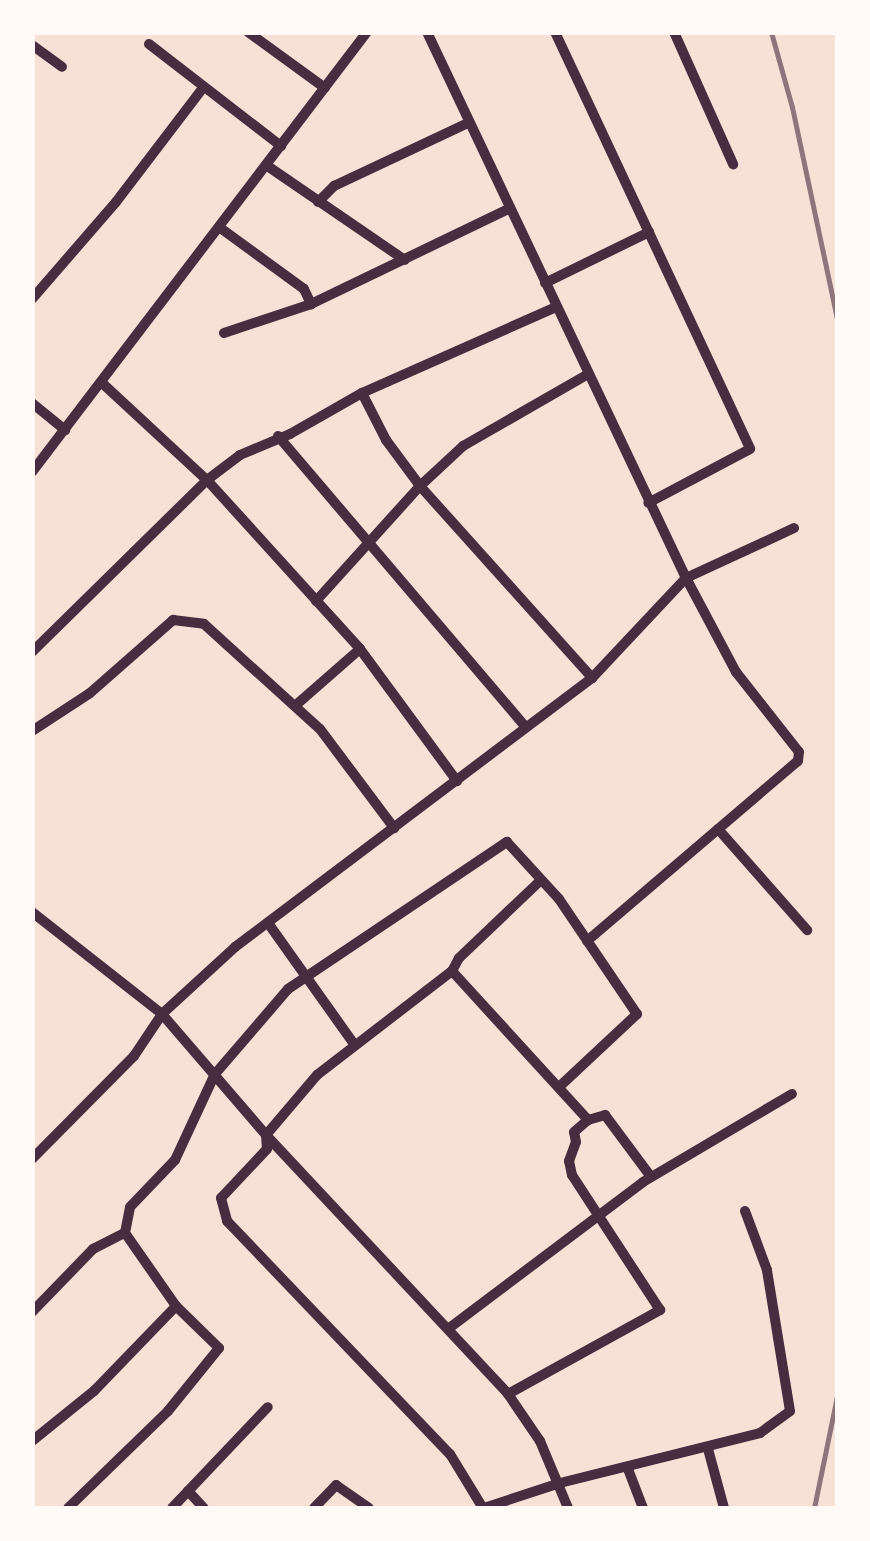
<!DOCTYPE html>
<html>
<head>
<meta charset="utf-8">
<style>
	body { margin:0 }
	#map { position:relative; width:870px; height:1541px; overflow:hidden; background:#f7e1d7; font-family:Roboto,sans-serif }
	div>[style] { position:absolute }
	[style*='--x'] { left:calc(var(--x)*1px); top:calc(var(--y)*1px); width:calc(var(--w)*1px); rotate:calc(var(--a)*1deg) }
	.minor>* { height:10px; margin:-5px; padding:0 5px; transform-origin:5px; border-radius:5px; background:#4a2c40 }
	.rail>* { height:5px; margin:-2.5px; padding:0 2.5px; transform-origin:2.5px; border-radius:2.5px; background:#8f747c }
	span { translate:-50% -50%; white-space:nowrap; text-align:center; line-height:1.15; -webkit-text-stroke:8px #fffaf5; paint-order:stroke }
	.frame { position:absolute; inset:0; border:35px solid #fffaf5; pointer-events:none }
</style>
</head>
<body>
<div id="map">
	<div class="minor">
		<div style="--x:248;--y:32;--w:95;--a:36"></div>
		<div style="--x:555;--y:32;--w:460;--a:64.9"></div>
		<div style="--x:750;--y:449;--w:115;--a:152.1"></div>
		<div style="--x:674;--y:32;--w:145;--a:65.9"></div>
		<div style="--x:149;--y:44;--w:167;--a:37.7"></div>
		<div style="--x:32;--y:45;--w:37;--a:36"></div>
		<div style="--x:266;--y:165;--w:168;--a:34.4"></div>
		<div style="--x:318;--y:202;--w:23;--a:-45"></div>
		<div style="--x:334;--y:186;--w:148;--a:-25.2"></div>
		<div style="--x:219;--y:227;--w:105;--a:36.1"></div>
		<div style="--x:304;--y:289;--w:17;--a:65"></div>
		<div style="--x:545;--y:283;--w:116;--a:-26.1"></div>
		<div style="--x:32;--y:299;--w:128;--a:-49.1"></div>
		<div style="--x:116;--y:202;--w:143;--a:-52.7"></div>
		<div style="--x:224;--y:333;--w:92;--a:-18.4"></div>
		<div style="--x:311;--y:304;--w:219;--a:-25.7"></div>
		<div style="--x:101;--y:382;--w:144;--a:42.8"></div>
		<div style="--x:207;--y:480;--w:228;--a:47.8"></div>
		<div style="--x:360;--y:649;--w:164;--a:53.7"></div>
		<div style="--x:362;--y:393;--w:53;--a:62.9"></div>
		<div style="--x:386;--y:440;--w:57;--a:53.5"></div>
		<div style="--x:420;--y:486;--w:258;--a:48.1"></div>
		<div style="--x:32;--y:403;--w:43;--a:39.3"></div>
		<div style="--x:278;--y:436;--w:382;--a:49.6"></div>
		<div style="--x:32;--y:472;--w:553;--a:-52.72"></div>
		<div style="--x:316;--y:601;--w:155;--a:-47.9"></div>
		<div style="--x:420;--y:486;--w:59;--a:-42.9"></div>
		<div style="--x:463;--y:446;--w:144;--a:-29.9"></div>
		<div style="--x:32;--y:652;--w:245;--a:-44.5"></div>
		<div style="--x:207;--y:480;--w:41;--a:-37.1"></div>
		<div style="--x:240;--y:455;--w:54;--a:-22.8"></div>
		<div style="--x:290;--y:434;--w:83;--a:-29.7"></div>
		<div style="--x:362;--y:393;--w:212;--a:-23.9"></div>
		<div style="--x:296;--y:705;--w:85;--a:-41.2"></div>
		<div style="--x:32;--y:731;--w:69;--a:-33.2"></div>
		<div style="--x:90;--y:693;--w:111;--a:-41.3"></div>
		<div style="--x:173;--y:620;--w:31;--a:7"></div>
		<div style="--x:204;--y:624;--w:156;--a:42.2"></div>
		<div style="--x:320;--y:729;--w:124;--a:53.2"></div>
		<div style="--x:718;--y:829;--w:135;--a:48.6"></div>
		<div style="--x:541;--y:880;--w:113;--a:136.4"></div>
		<div style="--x:459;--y:958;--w:15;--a:118"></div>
		<div style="--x:452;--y:971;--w:202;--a:47.6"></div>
		<div style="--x:32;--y:912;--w:165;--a:38.1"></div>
		<div style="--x:162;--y:1014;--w:160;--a:49.3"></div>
		<div style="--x:266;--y:1135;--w:354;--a:46.9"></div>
		<div style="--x:508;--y:1394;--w:57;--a:55.8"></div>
		<div style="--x:540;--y:1441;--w:73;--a:67.3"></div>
		<div style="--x:268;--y:923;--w:148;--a:54.6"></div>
		<div style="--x:587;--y:941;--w:277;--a:-40.5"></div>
		<div style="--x:798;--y:761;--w:9;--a:-84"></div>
		<div style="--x:799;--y:752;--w:102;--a:-128.2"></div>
		<div style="--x:736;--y:672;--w:106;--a:-118"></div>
		<div style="--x:686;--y:578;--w:119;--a:-24.8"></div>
		<div style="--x:452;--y:971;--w:170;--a:142.4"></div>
		<div style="--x:317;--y:1075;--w:79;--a:130.4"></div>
		<div style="--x:266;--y:1135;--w:14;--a:86"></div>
		<div style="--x:267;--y:1149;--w:67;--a:133.2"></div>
		<div style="--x:221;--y:1198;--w:24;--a:75"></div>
		<div style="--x:227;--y:1221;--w:323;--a:46.3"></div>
		<div style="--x:450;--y:1454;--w:63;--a:58.6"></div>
		<div style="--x:32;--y:1159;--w:145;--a:-45.3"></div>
		<div style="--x:134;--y:1056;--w:50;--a:-56.3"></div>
		<div style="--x:162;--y:1014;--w:99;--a:-42.5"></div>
		<div style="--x:235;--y:947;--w:447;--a:-37"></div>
		<div style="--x:592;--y:678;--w:137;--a:-46.8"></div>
		<div style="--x:686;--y:578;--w:604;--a:-115.38"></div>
		<div style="--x:32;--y:1312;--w:88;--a:-45.9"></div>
		<div style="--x:93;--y:1249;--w:36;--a:-27"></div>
		<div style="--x:448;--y:1329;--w:244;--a:-37"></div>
		<div style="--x:643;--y:1182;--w:173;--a:-30.6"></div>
		<div style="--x:508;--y:1394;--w:174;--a:-28.9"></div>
		<div style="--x:660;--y:1310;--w:161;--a:-123.1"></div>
		<div style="--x:572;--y:1175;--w:14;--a:-102"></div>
		<div style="--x:569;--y:1161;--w:20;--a:-70"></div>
		<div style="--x:576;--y:1142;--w:10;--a:-101"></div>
		<div style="--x:574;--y:1132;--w:18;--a:-41"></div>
		<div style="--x:588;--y:1120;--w:18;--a:-16"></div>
		<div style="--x:605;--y:1115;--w:77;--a:53.4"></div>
		<div style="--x:32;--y:1441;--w:80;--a:-38.9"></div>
		<div style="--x:94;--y:1391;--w:118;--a:-46"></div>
		<div style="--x:708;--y:1449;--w:61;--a:74.8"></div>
		<div style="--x:628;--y:1469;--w:42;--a:69"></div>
		<div style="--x:188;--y:1491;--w:23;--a:47"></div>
		<div style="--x:68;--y:1508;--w:139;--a:-44.1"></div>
		<div style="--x:168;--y:1411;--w:81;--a:-51"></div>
		<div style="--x:219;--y:1348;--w:60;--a:-135.7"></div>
		<div style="--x:176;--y:1306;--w:89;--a:-124.9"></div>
		<div style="--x:125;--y:1233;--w:26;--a:-79"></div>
		<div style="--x:130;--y:1207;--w:65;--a:-46.2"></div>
		<div style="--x:175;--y:1160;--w:95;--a:-65.1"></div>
		<div style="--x:215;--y:1074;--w:112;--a:-49.3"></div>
		<div style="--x:288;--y:989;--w:264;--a:-33.9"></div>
		<div style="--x:507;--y:842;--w:77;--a:47.6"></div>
		<div style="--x:559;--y:899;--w:139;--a:55.9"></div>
		<div style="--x:637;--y:1014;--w:105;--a:136.9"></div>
		<div style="--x:172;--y:1508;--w:139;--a:-46.5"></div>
		<div style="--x:314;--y:1508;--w:32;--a:-46"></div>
		<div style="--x:336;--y:1485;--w:40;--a:34.9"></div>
		<div style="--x:484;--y:1508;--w:80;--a:-18.2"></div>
		<div style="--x:560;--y:1483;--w:206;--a:-14"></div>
		<div style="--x:760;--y:1433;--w:37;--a:-36"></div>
		<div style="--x:790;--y:1411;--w:143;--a:-99.3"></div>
		<div style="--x:767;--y:1270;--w:63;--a:-110.4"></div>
	</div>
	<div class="rail">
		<div style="--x:771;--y:32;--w:78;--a:74.4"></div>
		<div style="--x:792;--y:107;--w:221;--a:78"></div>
		<div style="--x:814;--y:1508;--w:119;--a:-78.4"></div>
	</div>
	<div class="frame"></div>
</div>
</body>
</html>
